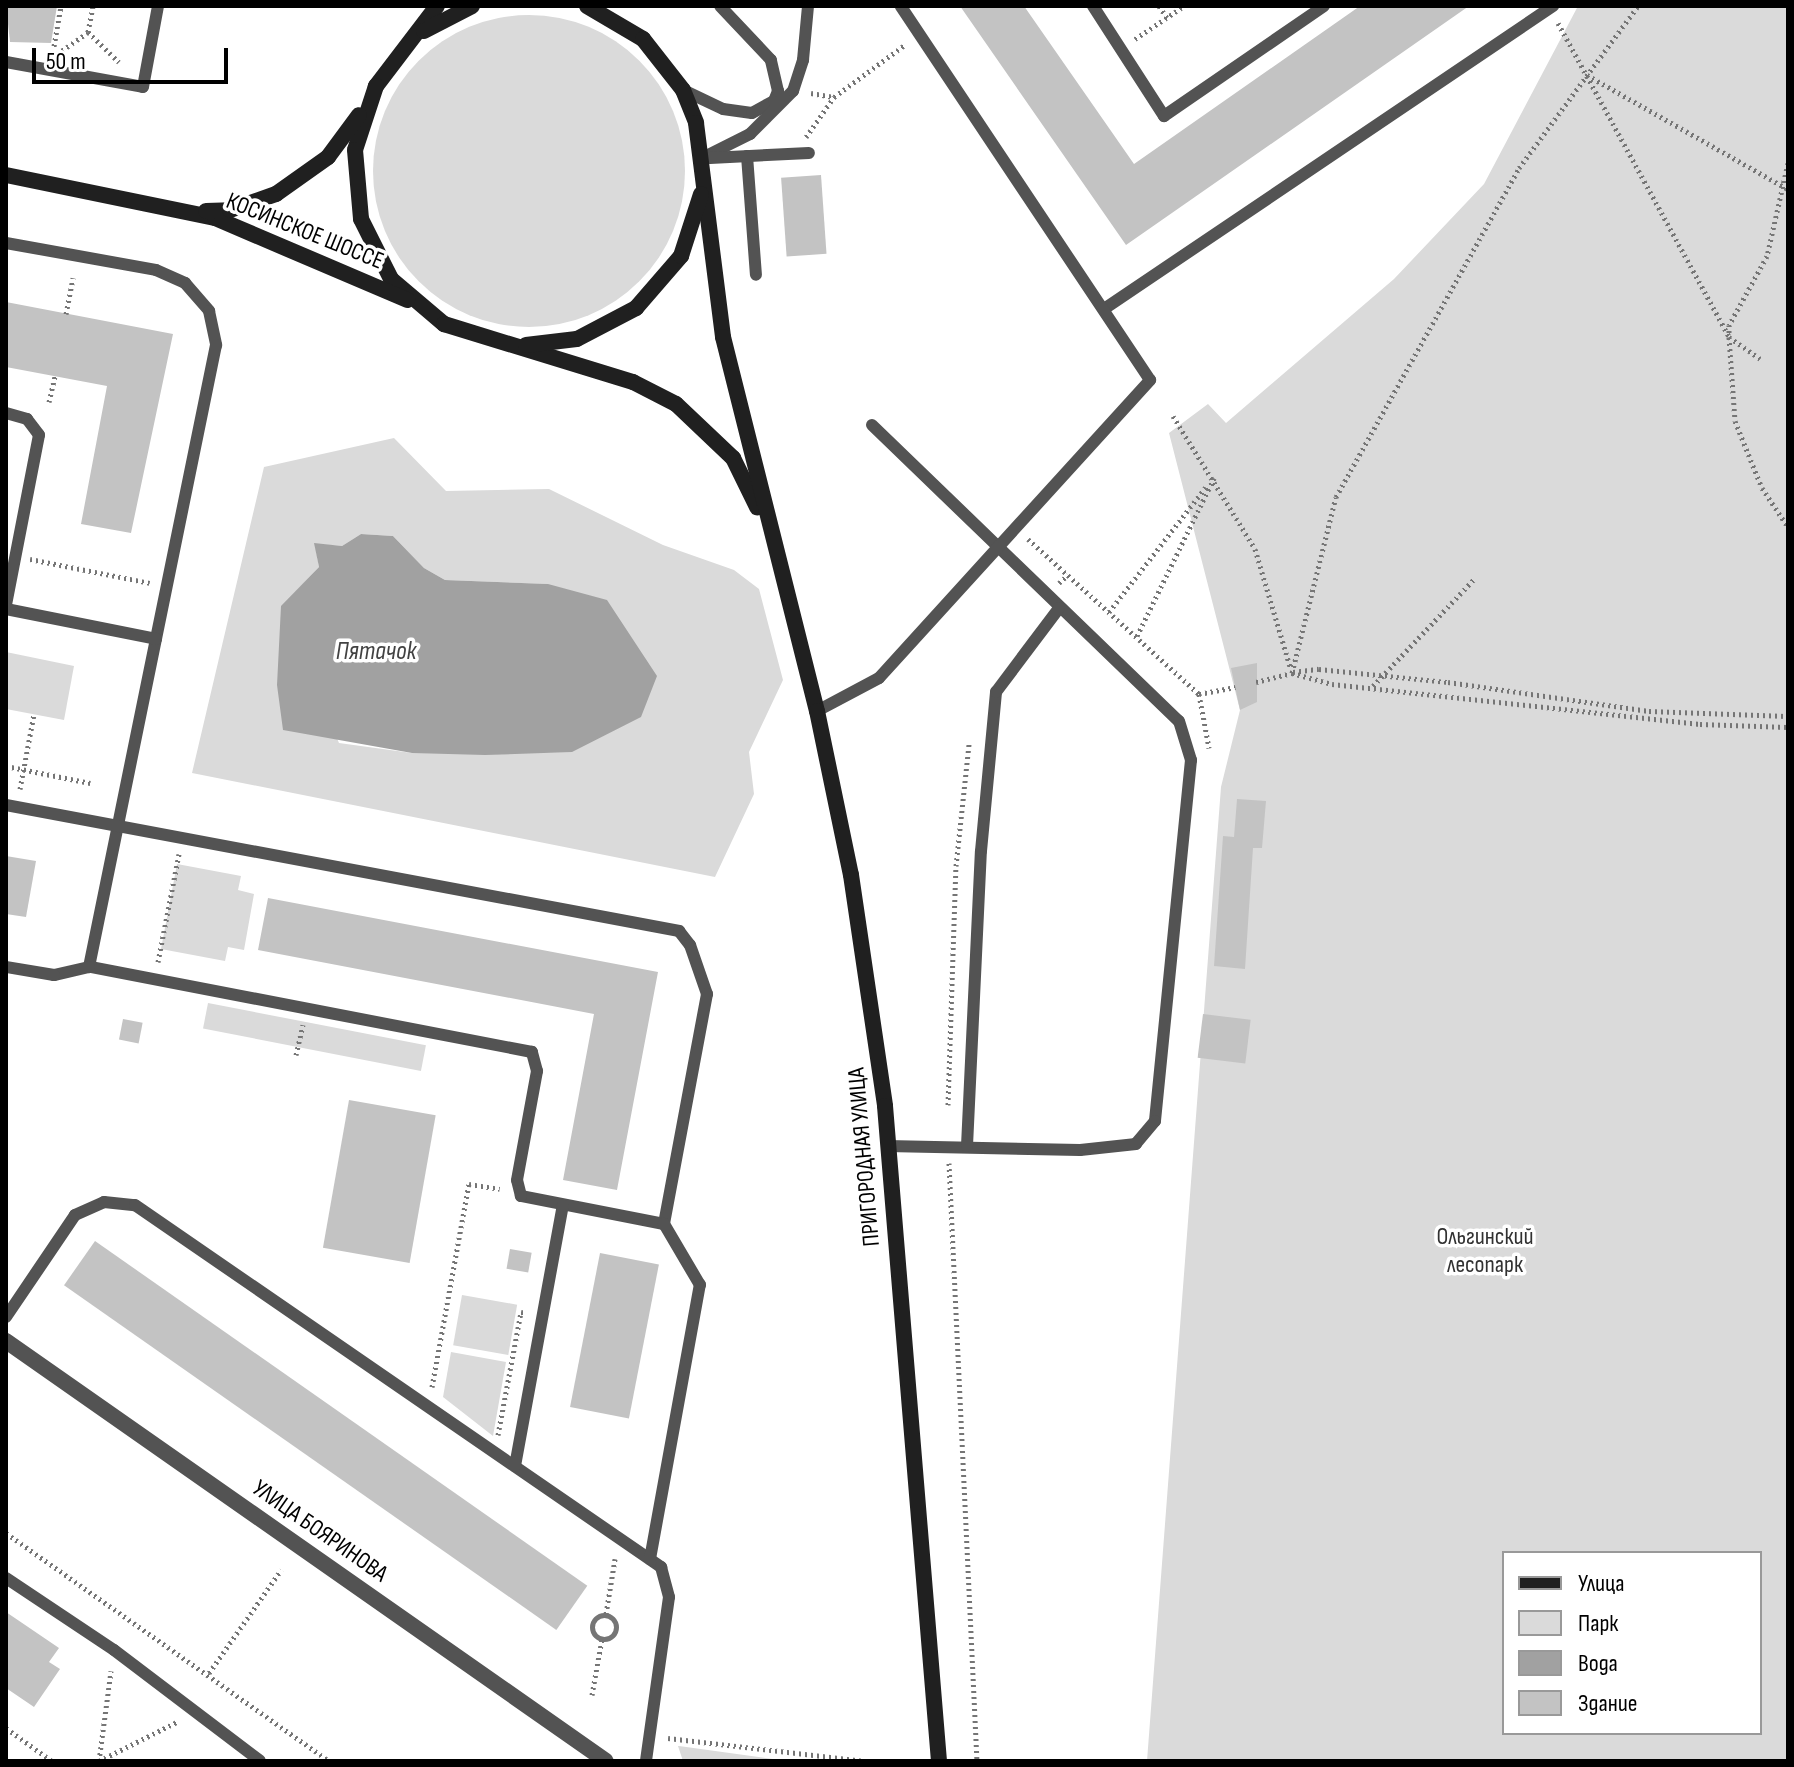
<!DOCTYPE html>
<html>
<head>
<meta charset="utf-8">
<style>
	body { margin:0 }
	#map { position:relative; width:1794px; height:1767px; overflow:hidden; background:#fff; font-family:"Sofia Sans Condensed",sans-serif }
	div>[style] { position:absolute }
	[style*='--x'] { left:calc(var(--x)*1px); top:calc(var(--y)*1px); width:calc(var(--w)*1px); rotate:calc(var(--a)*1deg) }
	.green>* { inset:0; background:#dadada; transform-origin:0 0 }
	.round { border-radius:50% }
	.water>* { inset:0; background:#a1a1a1 }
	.building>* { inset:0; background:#c3c3c3; transform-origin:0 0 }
	.path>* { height:5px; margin-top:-2.5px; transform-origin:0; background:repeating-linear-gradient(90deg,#757575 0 2px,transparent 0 6px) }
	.path>.ring { margin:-2.5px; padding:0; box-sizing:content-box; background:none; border:5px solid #757575; border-radius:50% }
	.lane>* { height:12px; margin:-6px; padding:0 6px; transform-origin:6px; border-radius:6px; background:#535353 }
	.street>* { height:16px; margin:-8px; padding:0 8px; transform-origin:8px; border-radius:8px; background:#535353 }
	.secondary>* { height:16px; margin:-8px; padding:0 8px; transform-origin:8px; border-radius:8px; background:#202020 }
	span { translate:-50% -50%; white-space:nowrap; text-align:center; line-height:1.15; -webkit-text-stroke:7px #fff; paint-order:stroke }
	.street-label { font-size:24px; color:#000 }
	.park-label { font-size:24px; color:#313131 }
	.water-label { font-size:26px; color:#424242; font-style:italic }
	.frame { position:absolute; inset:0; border:8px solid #000; pointer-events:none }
	.legend { position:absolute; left:1502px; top:1551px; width:260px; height:184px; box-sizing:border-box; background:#fff; border:2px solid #999; margin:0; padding:10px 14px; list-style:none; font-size:24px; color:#000 }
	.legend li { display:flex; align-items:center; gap:16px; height:40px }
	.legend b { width:40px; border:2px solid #999 }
	.scale { position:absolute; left:32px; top:48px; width:196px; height:36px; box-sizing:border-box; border:4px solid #000; border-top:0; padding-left:10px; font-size:24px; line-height:28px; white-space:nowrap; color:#000; -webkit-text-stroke:6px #fff; paint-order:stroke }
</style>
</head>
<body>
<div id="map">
	<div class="green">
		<div style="clip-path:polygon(evenodd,1578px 6px,1788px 6px,1788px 1761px,1147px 1761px,1221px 787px,1240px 710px,1169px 433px,1208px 404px,1226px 423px,1394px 279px,1484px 184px,1578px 6px,1504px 1553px,1760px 1553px,1760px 1733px,1504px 1733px,1504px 1553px)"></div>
		<div class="round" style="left:373px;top:15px;width:312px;height:312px"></div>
		<div style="clip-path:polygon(evenodd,394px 438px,446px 491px,549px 489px,663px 545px,734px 570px,759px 589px,783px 680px,749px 752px,754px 794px,715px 877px,192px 773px,264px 467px,394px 438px,361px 534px,393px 536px,424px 568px,445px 580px,548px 584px,572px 752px,412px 753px,339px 743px,281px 607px,319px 567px,315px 544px,342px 546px,361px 534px)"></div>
		<div style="clip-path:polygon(6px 652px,74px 666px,64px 720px,6px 709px)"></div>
		<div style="clip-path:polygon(177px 864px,241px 876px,238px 890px,254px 894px,244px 950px,228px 947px,225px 961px,161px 949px)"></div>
		<div style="left:208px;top:1003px;width:222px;height:26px;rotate:11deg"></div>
		<div style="left:462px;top:1295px;width:56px;height:51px;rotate:10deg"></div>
		<div style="clip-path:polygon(451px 1352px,506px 1362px,493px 1436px,443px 1397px)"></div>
		<div style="clip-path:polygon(678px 1746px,679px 1746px,787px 1761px,683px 1761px)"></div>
	</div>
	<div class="water">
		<div style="clip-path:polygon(361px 534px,393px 536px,424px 568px,445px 580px,548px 584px,607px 600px,657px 676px,641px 717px,572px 752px,485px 755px,412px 753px,283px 730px,277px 685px,281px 606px,319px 567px,314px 543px,342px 546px)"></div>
	</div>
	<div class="building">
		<div style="clip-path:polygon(6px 6px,57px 6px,51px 43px,10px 42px)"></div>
		<div style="clip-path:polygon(960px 6px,1024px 6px,1134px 164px,1360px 6px,1469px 6px,1126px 245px)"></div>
		<div style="left:821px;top:175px;width:79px;height:40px;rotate:86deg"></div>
		<div style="clip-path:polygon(6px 302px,173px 334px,131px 533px,81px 524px,107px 386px,6px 367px)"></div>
		<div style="clip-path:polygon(1257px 663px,1257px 702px,1240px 710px,1231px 668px)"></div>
		<div style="clip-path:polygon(1237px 799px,1266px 801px,1262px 848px,1253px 848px,1245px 969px,1214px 966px,1223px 836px,1234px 837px)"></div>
		<div style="clip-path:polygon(6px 856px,36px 861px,26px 917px,6px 914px)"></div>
		<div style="clip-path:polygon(268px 898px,658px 972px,617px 1190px,563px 1180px,594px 1014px,258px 950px)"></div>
		<div style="left:1203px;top:1014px;width:48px;height:44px;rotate:7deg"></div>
		<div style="left:123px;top:1019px;width:20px;height:21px;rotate:11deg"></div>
		<div style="left:349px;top:1100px;width:88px;height:150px;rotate:10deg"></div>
		<div style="left:95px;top:1241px;width:601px;height:54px;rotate:35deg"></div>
		<div style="left:510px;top:1249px;width:22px;height:20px;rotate:10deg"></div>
		<div style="left:600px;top:1253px;width:60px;height:157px;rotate:11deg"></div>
		<div style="clip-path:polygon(6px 1612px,59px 1648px,49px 1662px,60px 1669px,34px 1707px,6px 1688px)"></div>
	</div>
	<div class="path">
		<div style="--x:1159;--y:6;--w:14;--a:56"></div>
		<div style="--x:1558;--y:23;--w:358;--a:61.4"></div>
		<div style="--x:1729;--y:337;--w:38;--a:35"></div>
		<div style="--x:88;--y:32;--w:43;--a:44.1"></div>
		<div style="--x:1135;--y:39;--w:59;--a:-34"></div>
		<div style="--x:53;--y:52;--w:47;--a:-80.1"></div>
		<div style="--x:57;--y:54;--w:38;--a:-35"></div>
		<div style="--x:88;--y:32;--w:26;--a:-79"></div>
		<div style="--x:1587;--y:75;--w:231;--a:29.6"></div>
		<div style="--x:811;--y:93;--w:23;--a:10"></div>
		<div style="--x:806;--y:137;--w:49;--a:-55"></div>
		<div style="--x:834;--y:97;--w:89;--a:-36.4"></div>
		<div style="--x:1788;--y:163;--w:95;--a:102.7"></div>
		<div style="--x:1767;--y:256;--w:79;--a:118.8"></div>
		<div style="--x:1729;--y:325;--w:12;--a:90"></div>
		<div style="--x:1729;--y:337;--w:84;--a:85.9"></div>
		<div style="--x:1735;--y:421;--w:72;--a:68.1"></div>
		<div style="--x:1762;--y:488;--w:47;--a:56.3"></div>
		<div style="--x:66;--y:314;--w:37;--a:-79"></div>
		<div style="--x:49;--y:402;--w:27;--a:-77"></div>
		<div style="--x:1173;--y:416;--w:156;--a:58.3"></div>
		<div style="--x:1255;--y:549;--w:126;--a:73.4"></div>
		<div style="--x:1028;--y:539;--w:231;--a:42.2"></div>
		<div style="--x:1199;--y:694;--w:55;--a:79.5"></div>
		<div style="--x:30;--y:559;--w:122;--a:11.3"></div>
		<div style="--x:1059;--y:583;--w:12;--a:-42"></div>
		<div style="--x:1109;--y:612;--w:158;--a:-52.2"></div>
		<div style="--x:1137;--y:636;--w:176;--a:-64"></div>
		<div style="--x:1293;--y:672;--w:26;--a:-7"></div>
		<div style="--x:1319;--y:669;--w:130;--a:5.8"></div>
		<div style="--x:1448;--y:682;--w:203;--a:8.2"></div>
		<div style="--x:1649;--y:711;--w:139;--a:2.1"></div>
		<div style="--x:1292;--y:673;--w:181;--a:-76"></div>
		<div style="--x:1336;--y:497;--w:376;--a:-60.9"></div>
		<div style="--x:1519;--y:168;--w:201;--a:-53.7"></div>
		<div style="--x:1256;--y:682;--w:37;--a:-14"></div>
		<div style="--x:1292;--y:673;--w:41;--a:15.4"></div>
		<div style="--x:1332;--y:684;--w:370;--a:6.2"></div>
		<div style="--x:1700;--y:724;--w:88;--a:2"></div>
		<div style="--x:1373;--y:686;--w:149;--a:-46.6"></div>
		<div style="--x:1199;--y:694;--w:37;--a:-11"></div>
		<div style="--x:6;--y:766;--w:86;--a:11.4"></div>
		<div style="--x:20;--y:789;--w:76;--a:-79.4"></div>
		<div style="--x:158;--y:962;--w:110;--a:-79"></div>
		<div style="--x:296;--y:1055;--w:31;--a:-77"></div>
		<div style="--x:948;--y:1105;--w:239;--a:-88.1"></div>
		<div style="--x:956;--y:866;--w:123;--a:-83.9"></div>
		<div style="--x:949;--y:1163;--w:599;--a:87.32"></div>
		<div style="--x:432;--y:1387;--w:206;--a:-79.7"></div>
		<div style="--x:469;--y:1184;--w:31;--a:9"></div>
		<div style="--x:498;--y:1435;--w:125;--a:-79.4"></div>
		<div style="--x:521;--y:1312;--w:5;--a:11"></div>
		<div style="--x:6;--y:1533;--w:395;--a:35.2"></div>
		<div style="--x:606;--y:1614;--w:56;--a:-80.7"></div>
		<div class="ring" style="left:592px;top:1615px;width:19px;height:19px"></div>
		<div style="--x:209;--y:1673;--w:126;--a:-55"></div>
		<div style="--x:592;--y:1695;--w:57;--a:-79.9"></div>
		<div style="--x:6;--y:1728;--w:57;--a:35.7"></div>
		<div style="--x:668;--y:1738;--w:198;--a:6.7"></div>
		<div style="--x:99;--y:1761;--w:91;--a:-82.4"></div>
		<div style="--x:99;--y:1761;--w:87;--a:-26.6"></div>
	</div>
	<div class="lane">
		<div style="--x:1093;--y:6;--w:131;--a:57.2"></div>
		<div style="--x:1164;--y:116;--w:194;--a:-34.5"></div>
		<div style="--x:6;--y:62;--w:139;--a:10.3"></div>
		<div style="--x:143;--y:87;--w:82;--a:-79.5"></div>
		<div style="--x:683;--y:90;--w:44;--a:25.4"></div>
		<div style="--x:723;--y:109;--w:29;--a:8"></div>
		<div style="--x:752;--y:113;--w:25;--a:-29"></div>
		<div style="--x:774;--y:101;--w:11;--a:-68"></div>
		<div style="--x:778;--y:91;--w:32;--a:-103"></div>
		<div style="--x:771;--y:60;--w:74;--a:-133.4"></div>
		<div style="--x:747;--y:156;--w:119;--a:85.7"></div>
		<div style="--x:702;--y:158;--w:54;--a:-26.6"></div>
		<div style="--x:750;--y:134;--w:61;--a:-45"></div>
		<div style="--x:793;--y:91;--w:33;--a:-72"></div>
		<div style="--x:803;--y:60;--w:54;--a:-84.7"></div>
		<div style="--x:710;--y:158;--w:99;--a:-2.9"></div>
		<div style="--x:6;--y:243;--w:152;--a:10.2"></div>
		<div style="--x:156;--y:270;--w:32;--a:24"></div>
		<div style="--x:185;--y:283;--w:37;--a:49"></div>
		<div style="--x:209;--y:311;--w:35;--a:78"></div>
		<div style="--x:216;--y:345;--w:635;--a:101.54"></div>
		<div style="--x:1104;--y:309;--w:542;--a:-34.01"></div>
		<div style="--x:6;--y:413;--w:22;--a:16"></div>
		<div style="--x:27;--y:419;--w:20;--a:53"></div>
		<div style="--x:39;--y:435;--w:173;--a:101"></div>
		<div style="--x:872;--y:425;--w:426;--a:44"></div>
		<div style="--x:1179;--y:721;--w:41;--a:72.9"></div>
		<div style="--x:1191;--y:760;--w:363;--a:95.7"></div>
		<div style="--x:1155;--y:1121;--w:30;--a:130"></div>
		<div style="--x:1136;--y:1144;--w:56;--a:173.9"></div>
		<div style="--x:1080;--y:1150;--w:193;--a:-178.8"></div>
		<div style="--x:6;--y:609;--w:153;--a:11.3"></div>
		<div style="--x:817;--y:711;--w:70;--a:-28"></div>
		<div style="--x:879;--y:678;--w:403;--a:-47.7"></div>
		<div style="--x:1150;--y:380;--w:449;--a:-123.7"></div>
		<div style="--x:6;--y:805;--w:685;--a:10.6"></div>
		<div style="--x:679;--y:931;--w:18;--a:52"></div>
		<div style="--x:690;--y:945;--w:52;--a:70.9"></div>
		<div style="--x:707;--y:994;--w:234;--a:100.6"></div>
		<div style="--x:664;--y:1224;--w:146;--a:-168.9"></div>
		<div style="--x:521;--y:1196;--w:16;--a:-104"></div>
		<div style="--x:517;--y:1180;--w:111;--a:-79.6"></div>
		<div style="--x:537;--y:1071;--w:20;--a:-105"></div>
		<div style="--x:532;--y:1052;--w:451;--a:-169.1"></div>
		<div style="--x:89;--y:967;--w:36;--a:167"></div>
		<div style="--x:54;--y:975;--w:49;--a:-170.5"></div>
		<div style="--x:967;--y:1146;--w:295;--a:-87.3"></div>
		<div style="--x:981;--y:851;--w:160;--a:-84.6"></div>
		<div style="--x:996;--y:692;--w:105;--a:-53.1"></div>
		<div style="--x:6;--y:1317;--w:123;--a:-55.9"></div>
		<div style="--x:75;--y:1215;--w:32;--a:-24"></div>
		<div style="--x:104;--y:1202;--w:31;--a:6"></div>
		<div style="--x:135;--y:1205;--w:639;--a:34.54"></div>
		<div style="--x:661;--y:1567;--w:31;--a:75"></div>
		<div style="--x:669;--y:1597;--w:166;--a:98"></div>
		<div style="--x:515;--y:1466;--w:265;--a:-79.6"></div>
		<div style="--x:650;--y:1559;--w:279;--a:-79.7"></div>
		<div style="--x:700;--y:1285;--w:71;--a:-120.5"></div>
		<div style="--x:6;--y:1578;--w:130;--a:33.7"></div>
		<div style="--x:114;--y:1650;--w:183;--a:37.2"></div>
	</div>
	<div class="street">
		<div style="--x:6;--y:1341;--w:732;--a:34.99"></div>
	</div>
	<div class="secondary">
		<div style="--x:437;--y:6;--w:101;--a:127.3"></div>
		<div style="--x:376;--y:86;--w:67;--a:108.2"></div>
		<div style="--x:355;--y:150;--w:69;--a:85"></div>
		<div style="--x:361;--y:219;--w:67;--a:63.4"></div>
		<div style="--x:391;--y:279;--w:70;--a:40.3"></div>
		<div style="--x:444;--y:324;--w:198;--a:17.1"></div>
		<div style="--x:633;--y:382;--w:48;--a:27.1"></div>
		<div style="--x:676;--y:404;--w:79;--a:43.5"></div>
		<div style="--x:733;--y:458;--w:55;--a:63.9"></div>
		<div style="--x:587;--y:6;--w:65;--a:30.5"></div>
		<div style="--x:643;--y:39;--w:65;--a:51.9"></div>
		<div style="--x:683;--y:90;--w:35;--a:68"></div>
		<div style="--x:696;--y:123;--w:216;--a:82.8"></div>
		<div style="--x:723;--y:337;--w:386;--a:75.9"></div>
		<div style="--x:817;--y:711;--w:167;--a:78.3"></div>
		<div style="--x:851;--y:875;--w:233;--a:81.6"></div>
		<div style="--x:885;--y:1106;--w:657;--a:85.29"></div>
		<div style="--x:424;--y:31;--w:54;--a:-27.5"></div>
		<div style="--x:6;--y:175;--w:213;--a:11.6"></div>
		<div style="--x:215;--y:218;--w:209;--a:23.1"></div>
		<div style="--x:206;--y:211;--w:24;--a:-2"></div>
		<div style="--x:230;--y:210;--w:49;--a:-19.2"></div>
		<div style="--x:276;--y:194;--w:64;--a:-35.4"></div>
		<div style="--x:328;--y:157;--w:52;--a:-53.6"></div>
		<div style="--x:526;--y:345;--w:51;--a:-6.7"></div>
		<div style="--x:577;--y:339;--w:67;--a:-27.7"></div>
		<div style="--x:636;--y:308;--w:69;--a:-49.1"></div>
		<div style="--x:681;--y:256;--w:65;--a:-72.1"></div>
	</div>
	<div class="street-label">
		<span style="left:305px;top:231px;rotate:22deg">КОСИНСКОЕ ШОССЕ</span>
		<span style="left:864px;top:1157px;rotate:-95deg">ПРИГОРОДНАЯ УЛИЦА</span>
		<span style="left:320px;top:1531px;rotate:35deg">УЛИЦА БОЯРИНОВА</span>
	</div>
	<div class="park-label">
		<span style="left:1485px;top:1251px">Ольгинский<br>лесопарк</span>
	</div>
	<div class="water-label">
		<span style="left:376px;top:652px">Пятачок</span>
	</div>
	<div class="frame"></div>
	<ul class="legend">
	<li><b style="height:10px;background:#202020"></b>Улица</li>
	<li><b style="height:22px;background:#dadada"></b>Парк</li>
	<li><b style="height:22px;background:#a1a1a1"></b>Вода</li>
	<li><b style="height:22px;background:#c3c3c3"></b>Здание</li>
	</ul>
	<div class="scale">50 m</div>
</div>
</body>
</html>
